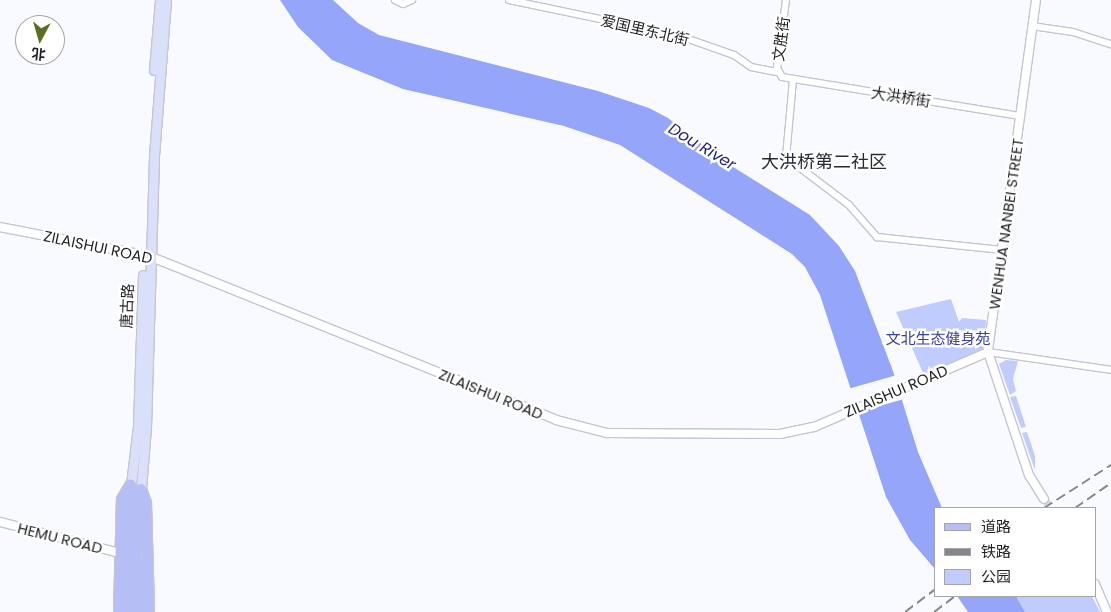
<!DOCTYPE html>
<html>
<head>
<meta charset="utf-8">
<style>
	body { margin:0 }
	#map { position:relative; width:1111px; height:612px; overflow:hidden; background:#f9faff; font-family:Poppins,"Noto Sans SC",sans-serif }
	div>[style] { position:absolute }
	[style*='--x'] { left:calc(var(--x)*1px); top:calc(var(--y)*1px); width:calc(var(--w)*1px); rotate:calc(var(--a)*1deg) }
	.green>* { inset:0; background:#c0ccfe }
	.water>* { inset:0; background:#95a6fa }
	.pier>* { inset:0; background:#f9faff; transform-origin:0 0 }
	.tertiary-tunnel>* { height:8px; margin-top:-4px; transform-origin:0; background:repeating-linear-gradient(90deg,#d8d9de 0 8px,transparent 0 12px) }
	.roads { filter:drop-shadow(1px 0 #c3c6d2) drop-shadow(-1px 0 #c3c6d2) drop-shadow(0 1px #c3c6d2) drop-shadow(0 -1px #c3c6d2) }
	.minor>* { height:6px; margin:-3px; padding:0 3px; transform-origin:3px; border-radius:3px; background:#fff }
	.tertiary>* { height:8px; margin:-4px; padding:0 4px; transform-origin:4px; border-radius:4px; background:#fff }
	.secondary>* { height:9px; margin:-4.5px; padding:0 4.5px; transform-origin:4.5px; border-radius:4.5px; background:#dadffa }
	.primary>* { height:10px; margin:-5px; padding:0 5px; transform-origin:5px; border-radius:5px; background:#b5bff5 }
	.rail>* { height:2px; margin-top:-1px; transform-origin:0; background:repeating-linear-gradient(90deg,#86878c 0 10px,transparent 0 15px) }
	span { translate:-50% -50%; white-space:nowrap; text-align:center; line-height:1.15; -webkit-text-stroke:5px #fff; paint-order:stroke }
	.street-label { font-size:15px; color:#1f2024 }
	.park-label { font-size:15px; color:#3941a1 }
	.water-label { font-size:16px; color:#201d7c; font-style:italic }
	.quarter-label { font-size:18px; color:#282b34 }
	.legend { position:absolute; left:934px; top:507px; width:162px; height:90px; box-sizing:border-box; background:#fff; border:1px solid #a5a6a7; margin:0; padding:6px 9px; list-style:none; font-size:15px; color:#1f2024 }
	.legend li { display:flex; align-items:center; gap:10px; height:25px }
	.legend b { width:25px; border:1px solid #a5a6a7 }
	.north { position:absolute; left:15px; top:15px; width:50px; height:50px; box-sizing:border-box; background:#fff; border:1px solid #a5a6a7; border-radius:50%; rotate:186deg; font-size:14px; font-weight:700; line-height:20px; text-align:center; color:#1f2024 }
	.north::after { content:''; display:block; margin:auto; width:18px; height:22px; background:#597021; clip-path:polygon(50% 0,100% 100%,50% 72%,0 100%) }
</style>
</head>
<body>
<div id="map">
	<div class="green">
		<div style="clip-path:polygon(951px 299px,959px 322px,962px 318px,986px 320px,984px 350px,924px 375px,896px 312px)"></div>
		<div style="clip-path:polygon(1006px 360px,1018px 361px,1013px 379px,1016px 391px,1010px 395px,999px 364px)"></div>
		<div style="clip-path:polygon(1016px 396px,1026px 427px,1021px 428px,1010px 397px)"></div>
		<div style="clip-path:polygon(1027px 432px,1035px 456px,1035px 470px,1022px 433px)"></div>
		<div style="clip-path:polygon(1016px 596px,1092px 596px,1100px 612px,1025px 612px)"></div>
	</div>
	<div class="water">
		<div style="clip-path:polygon(280px 0,333px 0,358px 23px,379px 35px,598px 91px,649px 108px,668px 118px,722px 160px,810px 215px,839px 246px,855px 271px,893px 371px,918px 452px,942px 508px,935px 508px,935px 569px,910px 540px,886px 497px,820px 295px,805px 267px,792px 254px,620px 145px,564px 126px,403px 89px,332px 60px,298px 27px)"></div>
		<div style="clip-path:polygon(957px 596px,1016px 596px,1025px 612px,968px 612px)"></div>
	</div>
	<div class="pier">
		<div style="left:897px;top:375px;width:25px;height:52px;rotate:74deg"></div>
	</div>
	<div class="tertiary-tunnel">
		<div style="--x:1044;--y:499;--w:11;--a:52"></div>
	</div>
	<div class="roads">
		<div class="minor">
			<div style="--x:395;--y:0;--w:9;--a:27"></div>
			<div style="--x:403;--y:4;--w:10;--a:-24"></div>
			<div style="--x:509;--y:0;--w:172;--a:11.8"></div>
			<div style="--x:677;--y:35;--w:60;--a:19.3"></div>
			<div style="--x:734;--y:55;--w:21;--a:35"></div>
			<div style="--x:751;--y:67;--w:26;--a:11"></div>
			<div style="--x:786;--y:0;--w:69;--a:97.5"></div>
			<div style="--x:777;--y:68;--w:10;--a:61"></div>
			<div style="--x:782;--y:77;--w:241;--a:9.3"></div>
			<div style="--x:1032;--y:26;--w:41;--a:8.3"></div>
			<div style="--x:1073;--y:32;--w:40;--a:18"></div>
			<div style="--x:793;--y:80;--w:77;--a:95.2"></div>
			<div style="--x:786;--y:157;--w:79;--a:37.3"></div>
			<div style="--x:849;--y:205;--w:43;--a:48.8"></div>
			<div style="--x:877;--y:237;--w:126;--a:5.9"></div>
			<div style="--x:988;--y:352;--w:124;--a:8.3"></div>
		</div>
		<div class="tertiary">
			<div style="--x:1036;--y:0;--w:355;--a:97.8"></div>
			<div style="--x:988;--y:352;--w:130;--a:71.6"></div>
			<div style="--x:1029;--y:475;--w:28;--a:58"></div>
			<div style="--x:0;--y:227;--w:152;--a:11"></div>
			<div style="--x:149;--y:256;--w:439;--a:21.9"></div>
			<div style="--x:556;--y:420;--w:53;--a:14.3"></div>
			<div style="--x:607;--y:433;--w:173;--a:0.3"></div>
			<div style="--x:780;--y:434;--w:35;--a:-12"></div>
			<div style="--x:814;--y:427;--w:189;--a:-23.3"></div>
			<div style="--x:0;--y:522;--w:124;--a:14.5"></div>
			<div style="--x:1095;--y:584;--w:30;--a:67"></div>
		</div>
		<div class="secondary">
			<div style="--x:154;--y:70;--w:70;--a:-85.1"></div>
			<div style="--x:131;--y:484;--w:58;--a:-83.1"></div>
			<div style="--x:138;--y:426;--w:151;--a:-88.1"></div>
			<div style="--x:141;--y:489;--w:62;--a:-85.4"></div>
			<div style="--x:146;--y:427;--w:271;--a:-88.3"></div>
			<div style="--x:154;--y:156;--w:156;--a:-85.6"></div>
		</div>
		<div class="primary">
			<div style="--x:141;--y:489;--w:15;--a:70"></div>
			<div style="--x:146;--y:503;--w:109;--a:88.4"></div>
			<div style="--x:141;--y:565;--w:47;--a:88.8"></div>
			<div style="--x:119;--y:612;--w:113;--a:-88.5"></div>
			<div style="--x:122;--y:499;--w:17;--a:-59"></div>
			<div style="--x:126;--y:612;--w:126;--a:-87.7"></div>
			<div style="--x:133;--y:612;--w:119;--a:-86.6"></div>
		</div>
	</div>
	<div class="rail">
		<div style="--x:1044;--y:508;--w:80;--a:-32.7"></div>
		<div style="--x:1075;--y:508;--w:44;--a:-34.8"></div>
		<div style="--x:905;--y:612;--w:38;--a:-37"></div>
		<div style="--x:934;--y:612;--w:26;--a:-37"></div>
	</div>
	<div class="street-label">
		<span style="left:645px;top:30px;rotate:13deg">爱国里东北街</span>
		<span style="left:781px;top:39px;rotate:-82deg">文胜街</span>
		<span style="left:901px;top:97px;rotate:9deg">大洪桥街</span>
		<span style="left:1006px;top:224px;rotate:-82deg">WENHUA NANBEI STREET</span>
		<span style="left:98px;top:247px;rotate:12deg">ZILAISHUI ROAD</span>
		<span style="left:127px;top:306px;rotate:-88deg">唐古路</span>
		<span style="left:896px;top:391px;rotate:-23deg">ZILAISHUI ROAD</span>
		<span style="left:491px;top:394px;rotate:22deg">ZILAISHUI ROAD</span>
		<span style="left:60px;top:538px;rotate:14deg">HEMU ROAD</span>
	</div>
	<div class="park-label">
		<span style="left:938px;top:339px">文北生态健身苑</span>
	</div>
	<div class="water-label">
		<span style="left:702px;top:147px;rotate:31deg">Dou River</span>
	</div>
	<div class="quarter-label">
		<span style="left:824px;top:162px">大洪桥第二社区</span>
	</div>
	<ul class="legend">
	<li><b style="height:6px;background:#b5bff5"></b>道路</li>
	<li><b style="height:6px;background:#86878c"></b>铁路</li>
	<li><b style="height:14px;background:#c0ccfe"></b>公园</li>
	</ul>
	<div class="north">北</div>
</div>
</body>
</html>
